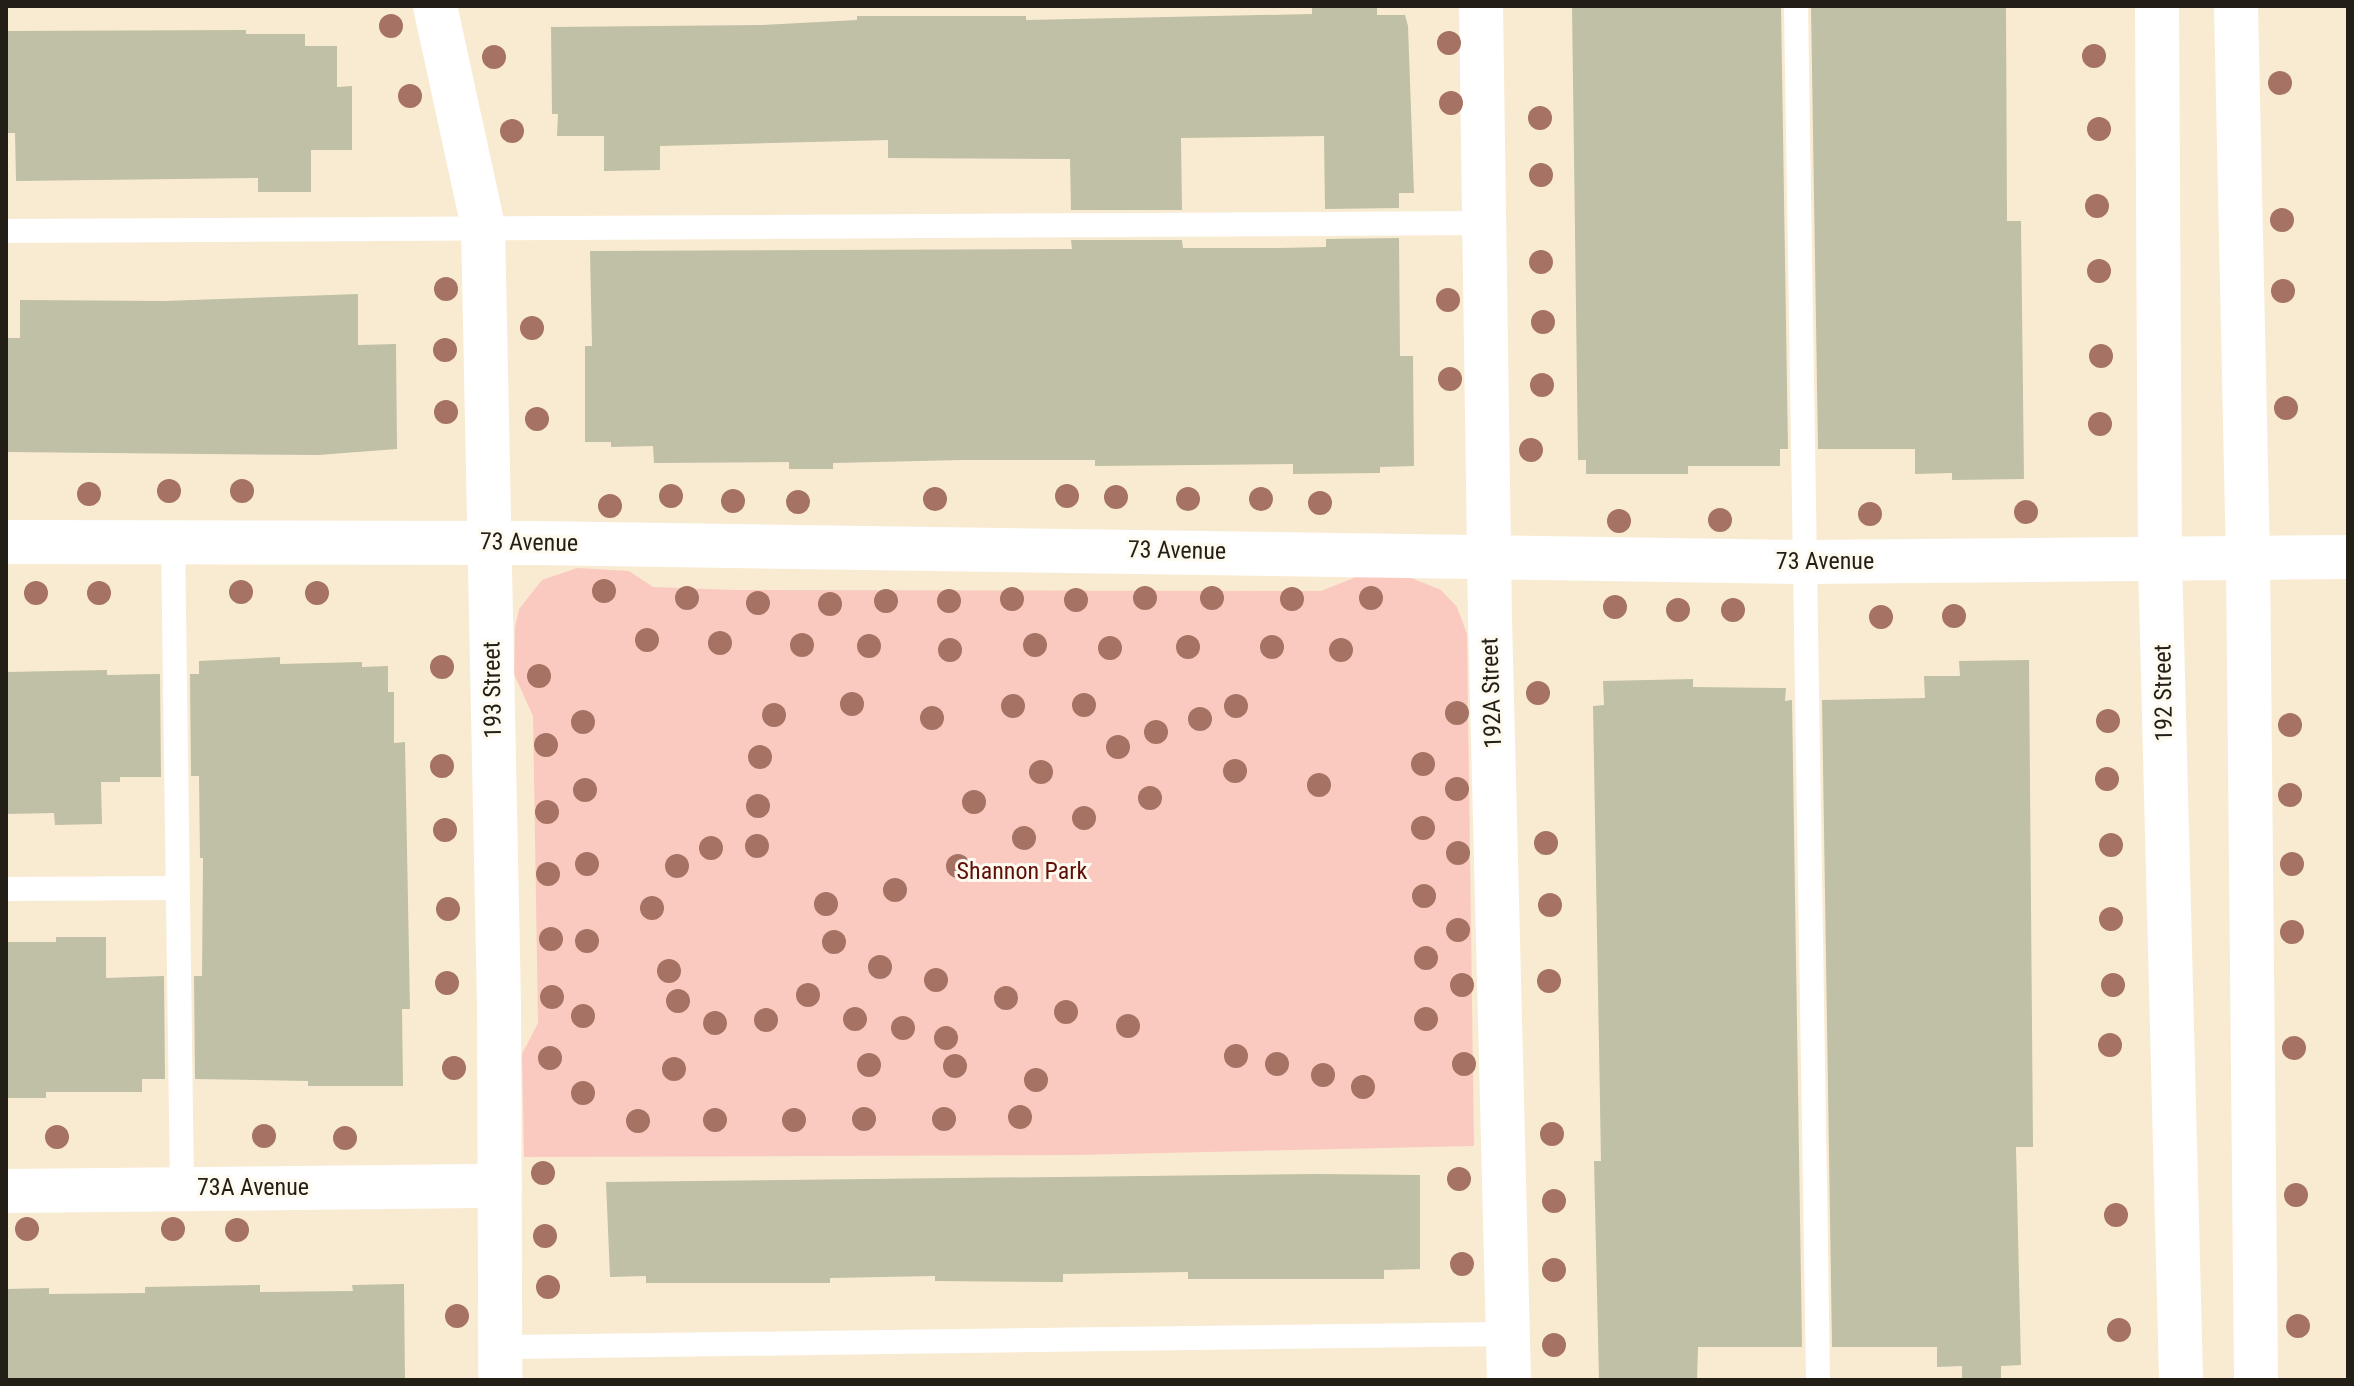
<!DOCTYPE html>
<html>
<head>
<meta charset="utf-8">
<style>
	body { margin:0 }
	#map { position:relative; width:2354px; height:1386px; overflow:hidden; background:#f9ebd2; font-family:"Roboto Condensed",sans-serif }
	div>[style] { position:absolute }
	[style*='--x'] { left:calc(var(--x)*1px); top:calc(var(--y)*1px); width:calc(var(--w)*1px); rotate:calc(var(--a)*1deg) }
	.green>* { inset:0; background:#facac1 }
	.building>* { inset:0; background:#bfc0a5 }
	.lane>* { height:24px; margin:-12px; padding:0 12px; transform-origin:12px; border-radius:12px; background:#fff }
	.street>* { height:44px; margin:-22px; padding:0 22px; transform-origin:22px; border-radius:22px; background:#fff }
	.secondary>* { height:44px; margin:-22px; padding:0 22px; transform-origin:22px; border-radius:22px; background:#fff }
	.trees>* { width:24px; height:24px; margin:-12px; border-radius:50%; background:#a57263 }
	span { translate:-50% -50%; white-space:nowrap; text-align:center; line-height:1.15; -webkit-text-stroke:6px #fffaf0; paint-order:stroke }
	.street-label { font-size:24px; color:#241f16 }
	.park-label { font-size:24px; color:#600f08 }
	.frame { position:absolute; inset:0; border:8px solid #241f16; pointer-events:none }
</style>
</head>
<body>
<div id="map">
	<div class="green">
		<div style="clip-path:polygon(577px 568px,629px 571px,653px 587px,736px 590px,1321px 591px,1361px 575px,1409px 577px,1441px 590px,1457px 607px,1467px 634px,1474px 1146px,1077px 1155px,524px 1157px,522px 1054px,538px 1023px,533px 716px,514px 674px,515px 627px,519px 609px,542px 580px)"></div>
	</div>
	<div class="building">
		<div style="clip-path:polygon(1572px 6px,1781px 6px,1788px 449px,1780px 449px,1780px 466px,1688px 466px,1688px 474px,1586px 474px,1586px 460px,1578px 460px)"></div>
		<div style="clip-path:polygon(1811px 6px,2006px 6px,2007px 221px,2021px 221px,2024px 479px,1952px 480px,1952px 473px,1915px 474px,1915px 449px,1818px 449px)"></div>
		<div style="clip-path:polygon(1377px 7px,1377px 15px,1405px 15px,1408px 26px,1414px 193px,1399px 193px,1399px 208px,1325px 209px,1324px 136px,1181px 138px,1182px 210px,1071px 210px,1070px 159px,888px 158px,888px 140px,660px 146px,660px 170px,604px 171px,604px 136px,557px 136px,558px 114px,552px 114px,551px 27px,762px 25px,857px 20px,857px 16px,1026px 16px,1026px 20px,1312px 14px,1312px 8px)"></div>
		<div style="clip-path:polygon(246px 30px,246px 34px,305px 34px,305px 46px,337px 46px,337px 87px,352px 86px,352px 150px,311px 150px,311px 192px,258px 192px,258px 178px,16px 181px,15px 133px,6px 133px,6px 31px)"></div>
		<div style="clip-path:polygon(1399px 238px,1400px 356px,1413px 356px,1414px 466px,1380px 467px,1380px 473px,1293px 474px,1293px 464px,1095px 466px,1095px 460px,961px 460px,833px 463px,833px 469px,789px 469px,789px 462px,654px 463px,653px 446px,611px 447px,611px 442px,585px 442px,585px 346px,592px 346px,590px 251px,1072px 249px,1071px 240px,1182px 240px,1183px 248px,1279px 248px,1326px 247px,1326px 239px)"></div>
		<div style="clip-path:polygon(358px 294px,358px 345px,396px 344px,397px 449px,318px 455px,6px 452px,6px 338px,20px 338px,20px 300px,164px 301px)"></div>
		<div style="clip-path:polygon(280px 657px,280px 664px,362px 662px,362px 667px,388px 666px,388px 692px,394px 692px,394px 743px,405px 742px,410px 1009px,402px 1009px,403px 1086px,308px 1086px,308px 1081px,195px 1079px,194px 976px,202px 976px,203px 858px,200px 858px,199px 776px,191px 776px,190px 674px,199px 674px,199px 661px)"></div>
		<div style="clip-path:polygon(2029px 660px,2033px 1147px,2016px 1147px,2021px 1365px,2001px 1366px,2001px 1380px,1962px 1380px,1962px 1366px,1937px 1367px,1937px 1347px,1832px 1347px,1822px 700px,1925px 698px,1924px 676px,1960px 676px,1959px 661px)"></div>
		<div style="clip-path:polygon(107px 670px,107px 675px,160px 674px,161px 777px,120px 777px,120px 782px,101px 782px,102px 824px,55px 825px,54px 813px,6px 814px,6px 672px)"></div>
		<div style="clip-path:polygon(1693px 679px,1693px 687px,1786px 688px,1785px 701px,1792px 700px,1802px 1347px,1698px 1347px,1697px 1380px,1599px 1380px,1594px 1161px,1601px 1161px,1593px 706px,1604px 705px,1603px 681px)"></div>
		<div style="clip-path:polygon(56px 937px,106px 937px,106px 978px,164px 976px,165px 1079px,142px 1079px,142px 1092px,46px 1092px,46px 1098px,6px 1098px,6px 942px,56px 942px)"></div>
		<div style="clip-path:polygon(1316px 1174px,1420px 1175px,1420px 1269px,1384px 1270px,1384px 1279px,1188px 1279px,1188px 1272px,1063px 1274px,1063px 1282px,935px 1281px,935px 1276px,830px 1278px,830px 1283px,646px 1283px,646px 1276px,610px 1277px,606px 1182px)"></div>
		<div style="clip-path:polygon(404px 1284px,405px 1380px,6px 1380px,6px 1289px,49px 1288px,49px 1294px,145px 1293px,145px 1287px,260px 1285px,260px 1292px,353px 1291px,352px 1285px)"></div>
	</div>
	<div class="lane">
		<div style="--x:1796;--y:6;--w:1374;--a:89.08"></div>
		<div style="--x:6;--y:231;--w:1479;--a:-0.31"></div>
		<div style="--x:173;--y:541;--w:648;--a:89.2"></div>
		<div style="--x:6;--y:889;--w:170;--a:-0.3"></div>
		<div style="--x:501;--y:1347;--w:1007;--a:-0.74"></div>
	</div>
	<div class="street">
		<div style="--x:435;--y:6;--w:226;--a:77.7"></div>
		<div style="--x:483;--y:227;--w:776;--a:88.82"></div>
		<div style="--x:499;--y:1003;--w:377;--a:89.8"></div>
		<div style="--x:1481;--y:6;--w:614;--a:89.16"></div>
		<div style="--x:1490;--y:620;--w:760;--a:88.57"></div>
		<div style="--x:6;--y:542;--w:530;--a:0.11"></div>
		<div style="--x:536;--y:543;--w:1270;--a:0.86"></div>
		<div style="--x:1806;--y:562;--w:542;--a:-0.53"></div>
		<div style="--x:6;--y:1191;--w:494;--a:-0.6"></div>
	</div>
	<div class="secondary">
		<div style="--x:2157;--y:6;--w:554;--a:89.69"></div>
		<div style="--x:2160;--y:560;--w:820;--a:88.53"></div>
		<div style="--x:2236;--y:6;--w:553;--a:88.76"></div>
		<div style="--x:2248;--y:559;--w:821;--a:89.44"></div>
	</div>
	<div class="trees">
		<div style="left:391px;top:26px"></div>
		<div style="left:1449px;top:43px"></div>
		<div style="left:2094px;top:56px"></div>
		<div style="left:494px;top:57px"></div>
		<div style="left:2280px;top:83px"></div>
		<div style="left:410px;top:96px"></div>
		<div style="left:1451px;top:103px"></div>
		<div style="left:1540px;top:118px"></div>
		<div style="left:2099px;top:129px"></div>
		<div style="left:512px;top:131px"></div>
		<div style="left:1541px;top:175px"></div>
		<div style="left:2097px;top:206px"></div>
		<div style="left:2282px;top:220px"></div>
		<div style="left:1541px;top:262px"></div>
		<div style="left:2099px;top:271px"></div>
		<div style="left:446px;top:289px"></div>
		<div style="left:2283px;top:291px"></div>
		<div style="left:1448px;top:300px"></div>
		<div style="left:1543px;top:322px"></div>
		<div style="left:532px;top:328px"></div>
		<div style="left:445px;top:350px"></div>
		<div style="left:2101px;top:356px"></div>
		<div style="left:1450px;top:379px"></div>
		<div style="left:1542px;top:385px"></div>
		<div style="left:2286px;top:408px"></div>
		<div style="left:446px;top:412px"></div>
		<div style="left:537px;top:419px"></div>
		<div style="left:2100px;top:424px"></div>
		<div style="left:1531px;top:450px"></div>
		<div style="left:169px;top:491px"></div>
		<div style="left:242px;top:491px"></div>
		<div style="left:89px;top:494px"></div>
		<div style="left:671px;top:496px"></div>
		<div style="left:1067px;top:496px"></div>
		<div style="left:1116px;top:497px"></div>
		<div style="left:935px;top:499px"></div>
		<div style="left:1188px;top:499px"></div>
		<div style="left:1261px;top:499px"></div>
		<div style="left:733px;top:501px"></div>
		<div style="left:798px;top:502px"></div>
		<div style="left:1320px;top:503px"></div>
		<div style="left:610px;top:506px"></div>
		<div style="left:2026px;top:512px"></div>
		<div style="left:1870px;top:514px"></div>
		<div style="left:1720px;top:520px"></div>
		<div style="left:1619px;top:521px"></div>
		<div style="left:604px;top:591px"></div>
		<div style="left:241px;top:592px"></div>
		<div style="left:36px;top:593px"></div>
		<div style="left:99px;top:593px"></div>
		<div style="left:317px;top:593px"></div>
		<div style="left:687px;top:598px"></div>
		<div style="left:1145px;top:598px"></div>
		<div style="left:1212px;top:598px"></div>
		<div style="left:1371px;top:598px"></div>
		<div style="left:1012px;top:599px"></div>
		<div style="left:1292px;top:599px"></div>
		<div style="left:1076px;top:600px"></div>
		<div style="left:886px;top:601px"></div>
		<div style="left:949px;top:601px"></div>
		<div style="left:758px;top:603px"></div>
		<div style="left:830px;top:604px"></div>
		<div style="left:1615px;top:607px"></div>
		<div style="left:1678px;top:610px"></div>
		<div style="left:1733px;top:610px"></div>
		<div style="left:1954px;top:616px"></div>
		<div style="left:1881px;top:617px"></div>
		<div style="left:647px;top:640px"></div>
		<div style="left:720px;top:643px"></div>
		<div style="left:802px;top:645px"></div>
		<div style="left:1035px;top:645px"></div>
		<div style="left:869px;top:646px"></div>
		<div style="left:1188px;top:647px"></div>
		<div style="left:1272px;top:647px"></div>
		<div style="left:1110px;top:648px"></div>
		<div style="left:950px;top:650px"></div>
		<div style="left:1341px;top:650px"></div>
		<div style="left:442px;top:667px"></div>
		<div style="left:539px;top:676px"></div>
		<div style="left:1538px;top:693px"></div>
		<div style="left:852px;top:704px"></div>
		<div style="left:1084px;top:705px"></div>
		<div style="left:1013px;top:706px"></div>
		<div style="left:1236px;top:706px"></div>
		<div style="left:1457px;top:713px"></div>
		<div style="left:774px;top:715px"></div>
		<div style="left:932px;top:718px"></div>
		<div style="left:1200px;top:719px"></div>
		<div style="left:2108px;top:721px"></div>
		<div style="left:583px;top:722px"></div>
		<div style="left:2290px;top:725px"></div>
		<div style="left:1156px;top:732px"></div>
		<div style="left:546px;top:745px"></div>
		<div style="left:1118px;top:747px"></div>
		<div style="left:760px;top:757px"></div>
		<div style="left:1423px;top:764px"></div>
		<div style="left:442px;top:766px"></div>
		<div style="left:1235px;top:771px"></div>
		<div style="left:1041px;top:772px"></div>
		<div style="left:2107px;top:779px"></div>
		<div style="left:1319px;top:785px"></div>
		<div style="left:1457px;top:789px"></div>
		<div style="left:585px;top:790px"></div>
		<div style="left:2290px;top:795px"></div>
		<div style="left:1150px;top:798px"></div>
		<div style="left:974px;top:802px"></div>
		<div style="left:758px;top:806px"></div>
		<div style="left:547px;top:812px"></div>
		<div style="left:1084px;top:818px"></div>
		<div style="left:1423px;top:828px"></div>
		<div style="left:445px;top:830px"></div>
		<div style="left:1024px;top:838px"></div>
		<div style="left:1546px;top:843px"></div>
		<div style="left:2111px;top:845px"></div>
		<div style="left:757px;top:846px"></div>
		<div style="left:711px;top:848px"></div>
		<div style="left:1458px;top:853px"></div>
		<div style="left:587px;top:864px"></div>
		<div style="left:2292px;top:864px"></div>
		<div style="left:677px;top:866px"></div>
		<div style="left:958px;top:866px"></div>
		<div style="left:548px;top:874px"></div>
		<div style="left:895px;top:890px"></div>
		<div style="left:1424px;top:896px"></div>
		<div style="left:826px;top:904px"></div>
		<div style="left:1550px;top:905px"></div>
		<div style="left:652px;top:908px"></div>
		<div style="left:448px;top:909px"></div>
		<div style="left:2111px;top:919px"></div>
		<div style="left:1458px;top:930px"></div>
		<div style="left:2292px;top:932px"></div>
		<div style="left:551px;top:939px"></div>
		<div style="left:587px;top:941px"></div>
		<div style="left:834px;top:942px"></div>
		<div style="left:1426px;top:958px"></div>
		<div style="left:880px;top:967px"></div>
		<div style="left:669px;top:971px"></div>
		<div style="left:936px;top:980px"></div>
		<div style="left:1549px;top:981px"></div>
		<div style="left:447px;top:983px"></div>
		<div style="left:1462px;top:985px"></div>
		<div style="left:2113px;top:985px"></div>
		<div style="left:808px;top:995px"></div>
		<div style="left:552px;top:997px"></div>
		<div style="left:1006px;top:998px"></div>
		<div style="left:678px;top:1001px"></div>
		<div style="left:1066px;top:1012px"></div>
		<div style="left:583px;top:1016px"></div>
		<div style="left:855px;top:1019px"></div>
		<div style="left:1426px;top:1019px"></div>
		<div style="left:766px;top:1020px"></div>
		<div style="left:715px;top:1023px"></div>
		<div style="left:1128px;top:1026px"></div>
		<div style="left:903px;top:1028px"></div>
		<div style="left:946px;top:1038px"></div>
		<div style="left:2110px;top:1045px"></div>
		<div style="left:2294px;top:1048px"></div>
		<div style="left:1236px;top:1056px"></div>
		<div style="left:550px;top:1058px"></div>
		<div style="left:1277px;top:1064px"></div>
		<div style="left:1464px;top:1064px"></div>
		<div style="left:869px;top:1065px"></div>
		<div style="left:955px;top:1066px"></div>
		<div style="left:454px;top:1068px"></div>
		<div style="left:674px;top:1069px"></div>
		<div style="left:1323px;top:1075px"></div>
		<div style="left:1036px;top:1080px"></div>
		<div style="left:1363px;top:1087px"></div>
		<div style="left:583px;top:1093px"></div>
		<div style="left:1020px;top:1117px"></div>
		<div style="left:864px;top:1119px"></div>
		<div style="left:944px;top:1119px"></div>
		<div style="left:715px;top:1120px"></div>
		<div style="left:794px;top:1120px"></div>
		<div style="left:638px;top:1121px"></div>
		<div style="left:1552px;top:1134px"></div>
		<div style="left:264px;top:1136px"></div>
		<div style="left:57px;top:1137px"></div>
		<div style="left:345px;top:1138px"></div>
		<div style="left:543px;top:1173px"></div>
		<div style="left:1459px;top:1179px"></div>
		<div style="left:2296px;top:1195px"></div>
		<div style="left:1554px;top:1201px"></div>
		<div style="left:2116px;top:1215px"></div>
		<div style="left:27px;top:1229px"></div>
		<div style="left:173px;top:1229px"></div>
		<div style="left:237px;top:1230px"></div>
		<div style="left:545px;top:1236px"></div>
		<div style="left:1462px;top:1264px"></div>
		<div style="left:1554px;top:1270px"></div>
		<div style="left:548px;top:1287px"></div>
		<div style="left:457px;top:1316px"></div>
		<div style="left:2298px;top:1326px"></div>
		<div style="left:2119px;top:1330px"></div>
		<div style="left:1554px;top:1345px"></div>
	</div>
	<div class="street-label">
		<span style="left:529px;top:543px;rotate:1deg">73 Avenue</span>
		<span style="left:1177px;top:551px;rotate:1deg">73 Avenue</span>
		<span style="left:1825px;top:562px">73 Avenue</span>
		<span style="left:493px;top:690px;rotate:-91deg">193 Street</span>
		<span style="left:1492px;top:693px;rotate:-92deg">192A Street</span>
		<span style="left:2164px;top:693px;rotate:-91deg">192 Street</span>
		<span style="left:253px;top:1188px">73A Avenue</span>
	</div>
	<div class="park-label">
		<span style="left:1022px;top:872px">Shannon Park</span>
	</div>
	<div class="frame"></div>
</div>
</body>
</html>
